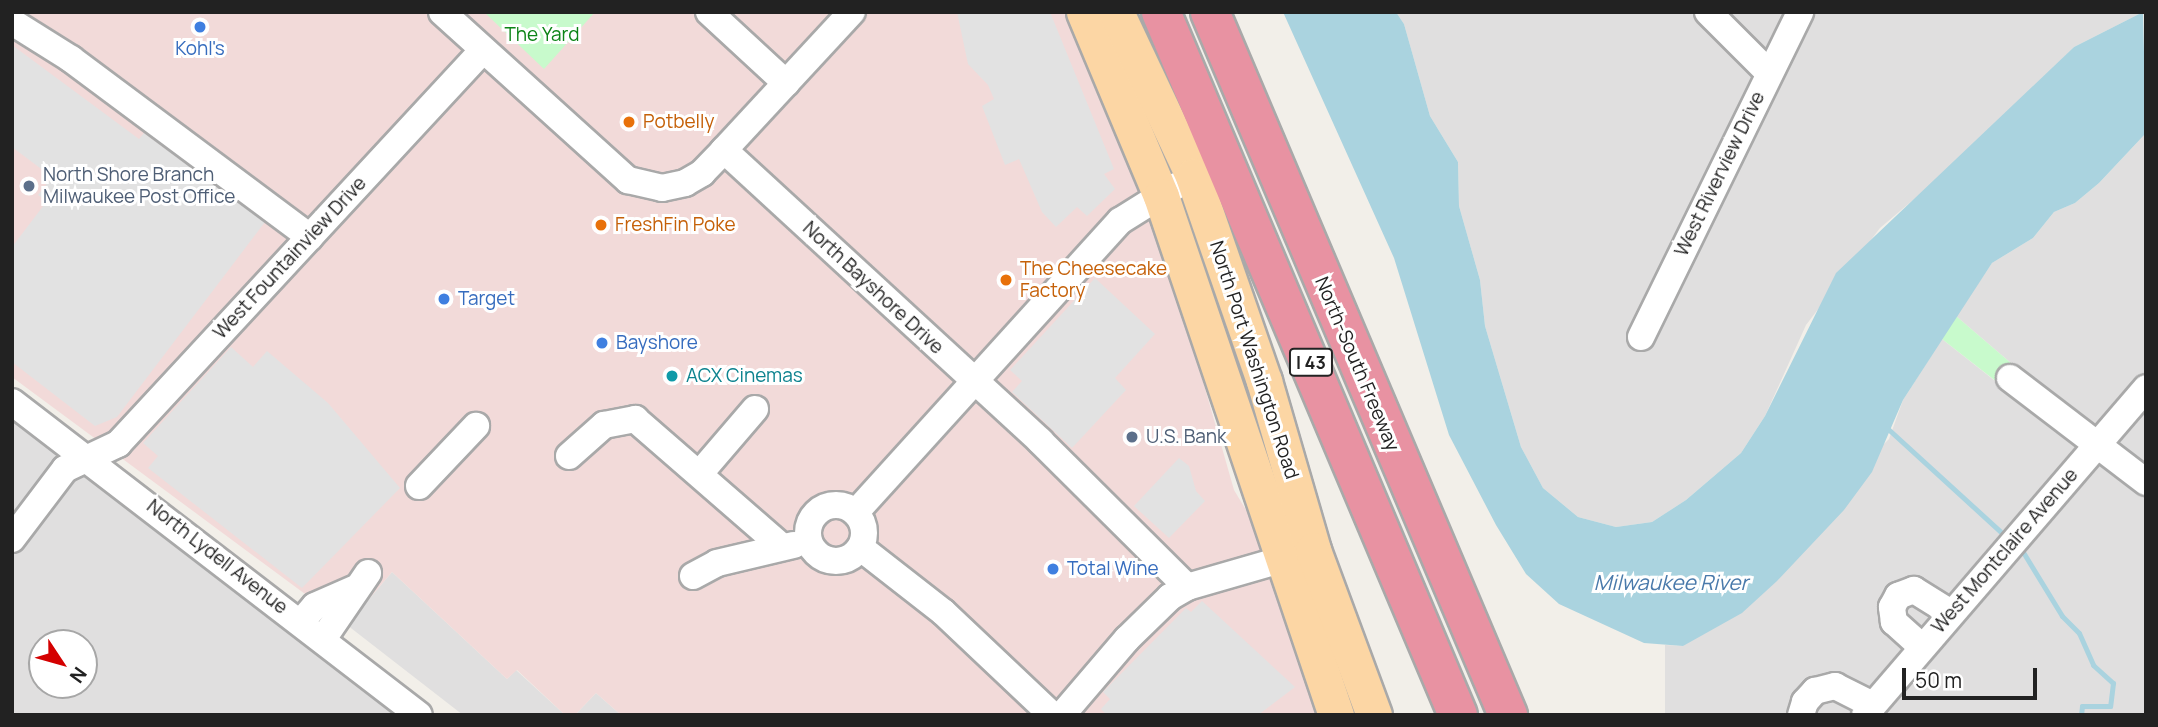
<!DOCTYPE html>
<html>
<head>
<meta charset="utf-8">
<style>
	body { margin:0 }
	#map { position:relative; width:2158px; height:727px; overflow:hidden; background:#f2efe9; font-family:Manrope,sans-serif }
	div>[style] { position:absolute }
	[style*='--x'] { left:calc(var(--x)*1px); top:calc(var(--y)*1px); width:calc(var(--w)*1px); rotate:calc(var(--a)*1deg) }
	.residential>* { inset:0; background:#e0dfdf }
	.commercial>* { inset:0; background:#f2dad9 }
	.park>* { inset:0; background:#c8facc }
	.parking>* { inset:0; background:#e2e2e2 }
	.water>* { inset:0; background:#aad3df }
	.stream>* { height:5px; margin:-2.5px; padding:0 2.5px; transform-origin:2.5px; border-radius:2.5px; background:#aad3df }
	.roads { filter:drop-shadow(2px 0 #a9a9a9) drop-shadow(-2px 0 #a9a9a9) drop-shadow(0 2px #a9a9a9) drop-shadow(0 -2px #a9a9a9) }
	.minor>* { height:26px; margin:-13px; padding:0 13px; transform-origin:13px; border-radius:13px; background:#fff }
	.minor>.ring { margin:-13px; padding:0; box-sizing:content-box; background:none; border:26px solid #fff; border-radius:50% }
	.major>* { height:35px; margin:-17.5px; padding:0 17.5px; transform-origin:17.5px; border-radius:17.5px; background:#fcd6a4 }
	.highway>* { height:38px; margin:-19px; padding:0 19px; transform-origin:19px; border-radius:19px; background:#e892a2 }
	.dots>* { width:19px; height:19px; translate:-50% -50%; box-sizing:border-box; border:4px solid #fff; border-radius:50% }
	span { translate:-50% -50%; white-space:nowrap; text-align:center; line-height:1.15; -webkit-text-stroke:6px #fff; paint-order:stroke }
	.shield-label span { padding:2px 5px; background:#fff; border:2px solid; border-radius:5px; -webkit-text-stroke-width:0 }
	.shield-label { font-size:18px; color:#222; font-weight:700 }
	.park-label { font-size:19px; color:#0c8416 }
	.shop-label { font-size:19px; color:#366cbe }
	.left { translate:0 -50%; text-align:left }
	.food-label { font-size:19px; color:#c56008 }
	.street-label { font-size:19px; color:#222 }
	.service-label { font-size:19px; color:#4e5e75 }
	.culture-label { font-size:19px; color:#0d838f }
	.water-label { font-size:21px; color:#4a7aab; font-style:italic }
	.frame { position:absolute; inset:0; border:14px solid #222; pointer-events:none }
	.north { position:absolute; left:28px; top:629px; width:70px; height:70px; box-sizing:border-box; background:#fff; border:2px solid #a7a7a7; border-radius:50%; rotate:126deg; font-size:19px; font-weight:700; line-height:28px; text-align:center; color:#222 }
	.north::after { content:''; display:block; margin:auto; width:24px; height:32px; background:#d40000; clip-path:polygon(50% 0,100% 100%,50% 72%,0 100%) }
	.scale { position:absolute; left:1902px; top:668px; width:135px; height:32px; box-sizing:border-box; border:4px solid #222; border-top:0; padding-left:9px; font-size:21px; line-height:24px; white-space:nowrap; color:#222; -webkit-text-stroke:5px #fff; paint-order:stroke }
</style>
</head>
<body>
<div id="map">
	<div class="residential">
		<div style="clip-path:polygon(1396px 12px,2143px 12px,2074px 47px,1953px 166px,1880px 228px,1806px 325px,1765px 416px,1741px 453px,1686px 500px,1652px 522px,1616px 527px,1578px 517px,1543px 488px,1521px 447px,1485px 326px,1480px 280px,1459px 206px,1458px 162px,1430px 116px,1404px 24px)"></div>
		<div style="clip-path:polygon(2146px 133px,2146px 715px,1665px 715px,1665px 645px,1683px 646px,1889px 439px,1903px 400px,1942px 339px,2038px 415px,2053px 399px,1956px 316px,1992px 263px,2033px 238px,2054px 212px,2075px 203px,2099px 183px)"></div>
		<div style="clip-path:polygon(evenodd,12px 421px,397px 715px,12px 715px,12px 421px,42px 643px,84px 643px,84px 685px,42px 685px,42px 643px)"></div>
		<div style="clip-path:polygon(392px 572px,507px 679px,516px 670px,565px 715px,463px 715px,347px 625px)"></div>
		<div style="clip-path:polygon(596px 693px,621px 715px,575px 715px)"></div>
	</div>
	<div class="commercial">
		<div style="clip-path:polygon(12px 12px,1067px 12px,1164px 244px,1234px 490px,1255px 525px,1321px 715px,621px 715px,596px 693px,575px 715px,565px 715px,517px 670px,507px 679px,392px 572px,347px 625px,12px 377px)"></div>
	</div>
	<div class="park">
		<div style="clip-path:polygon(484px 12px,595px 12px,544px 69px)"></div>
		<div style="clip-path:polygon(1956px 316px,2012px 364px,1997px 382px,1942px 339px)"></div>
	</div>
	<div class="parking">
		<div style="clip-path:polygon(957px 12px,1050px 12px,1114px 169px,1104px 174px,1115px 189px,1087px 216px,1077px 207px,1056px 227px,1042px 212px,1019px 159px,1005px 165px,982px 106px,994px 99px,988px 85px,968px 64px)"></div>
		<div style="clip-path:polygon(12px 45px,139px 139px,144px 133px,265px 222px,117px 417px,95px 426px,12px 362px,12px 247px,47px 201px,38px 195px,52px 177px,12px 147px)"></div>
		<div style="clip-path:polygon(1095px 278px,1155px 334px,1115px 378px,1126px 390px,1072px 448px,1012px 392px,1022px 381px,1010px 370px)"></div>
		<div style="clip-path:polygon(231px 347px,253px 367px,267px 351px,328px 403px,400px 488px,302px 588px,148px 468px,158px 456px,143px 443px)"></div>
		<div style="clip-path:polygon(1179px 458px,1189px 466px,1196px 491px,1205px 501px,1169px 538px,1134px 506px)"></div>
		<div style="clip-path:polygon(1202px 601px,1295px 687px,1258px 715px,1107px 715px,1101px 709px,1110px 699px,1103px 692px,1186px 608px,1191px 612px)"></div>
	</div>
	<div class="water">
		<div style="clip-path:polygon(1283px 12px,1396px 12px,1404px 24px,1430px 116px,1458px 162px,1459px 206px,1480px 280px,1485px 326px,1521px 447px,1543px 488px,1578px 517px,1616px 527px,1652px 522px,1686px 500px,1741px 453px,1765px 416px,1836px 273px,2074px 47px,2143px 12px,2146px 133px,2099px 183px,2075px 203px,2054px 212px,2033px 238px,1992px 263px,1903px 400px,1872px 472px,1844px 510px,1777px 581px,1742px 613px,1683px 646px,1644px 643px,1559px 604px,1526px 574px,1496px 525px,1449px 435px,1394px 258px)"></div>
	</div>
	<div class="stream">
		<div style="--x:1887;--y:428;--w:154;--a:42.4"></div>
		<div style="--x:2023;--y:552;--w:75;--a:58.6"></div>
		<div style="--x:2062;--y:616;--w:24;--a:45"></div>
		<div style="--x:2079;--y:633;--w:35;--a:66"></div>
		<div style="--x:2093;--y:665;--w:27;--a:42"></div>
		<div style="--x:2113;--y:683;--w:23;--a:97"></div>
		<div style="--x:2110;--y:706;--w:28;--a:180"></div>
		<div style="--x:2082;--y:706;--w:9;--a:96"></div>
	</div>
	<div class="roads">
		<div class="minor">
			<div style="--x:442;--y:12;--w:251;--a:42.1"></div>
			<div style="--x:628;--y:180;--w:35;--a:13"></div>
			<div style="--x:662;--y:188;--w:24;--a:-12"></div>
			<div style="--x:685;--y:183;--w:20;--a:-30"></div>
			<div style="--x:702;--y:173;--w:32;--a:-46"></div>
			<div style="--x:724;--y:150;--w:430;--a:42.6"></div>
			<div style="--x:1040;--y:441;--w:207;--a:44.8"></div>
			<div style="--x:709;--y:12;--w:105;--a:42.7"></div>
			<div style="--x:1708;--y:12;--w:86;--a:45"></div>
			<div style="--x:12;--y:22;--w:70;--a:32.1"></div>
			<div style="--x:71;--y:59;--w:298;--a:36.7"></div>
			<div style="--x:724;--y:150;--w:188;--a:-47.2"></div>
			<div style="--x:1641;--y:337;--w:362;--a:-63.9"></div>
			<div style="--x:2010;--y:378;--w:171;--a:37.4"></div>
			<div style="--x:12;--y:402;--w:513;--a:37.56"></div>
			<div style="--x:569;--y:456;--w:47;--a:-41.5"></div>
			<div style="--x:604;--y:425;--w:32;--a:-11"></div>
			<div style="--x:635;--y:419;--w:194;--a:41"></div>
			<div style="--x:701;--y:472;--w:83;--a:-49.4"></div>
			<div style="--x:419;--y:486;--w:83;--a:-46.5"></div>
			<div class="ring" style="left:808px;top:505px;width:30px;height:30px"></div>
			<div style="--x:856;--y:512;--w:393;--a:-47.8"></div>
			<div style="--x:1120;--y:221;--w:66;--a:-32"></div>
			<div style="--x:12;--y:539;--w:88;--a:-52.9"></div>
			<div style="--x:65;--y:469;--w:59;--a:-25.3"></div>
			<div style="--x:118;--y:444;--w:537;--a:-47.19"></div>
			<div style="--x:861;--y:548;--w:104;--a:38"></div>
			<div style="--x:943;--y:612;--w:150;--a:43.4"></div>
			<div style="--x:693;--y:576;--w:27;--a:-28"></div>
			<div style="--x:717;--y:563;--w:79;--a:-13.2"></div>
			<div style="--x:301;--y:622;--w:21;--a:-49"></div>
			<div style="--x:315;--y:606;--w:43;--a:-23.6"></div>
			<div style="--x:323;--y:639;--w:80;--a:-55.7"></div>
			<div style="--x:1922;--y:647;--w:38;--a:-138"></div>
			<div style="--x:1894;--y:622;--w:15;--a:-98"></div>
			<div style="--x:1892;--y:607;--w:13;--a:-61"></div>
			<div style="--x:1898;--y:596;--w:17;--a:-21"></div>
			<div style="--x:1914;--y:590;--w:44;--a:31.9"></div>
			<div style="--x:1062;--y:715;--w:100;--a:-49.5"></div>
			<div style="--x:1127;--y:639;--w:60;--a:-44.3"></div>
			<div style="--x:1170;--y:597;--w:20;--a:-30"></div>
			<div style="--x:1187;--y:587;--w:119;--a:-16.1"></div>
			<div style="--x:1801;--y:715;--w:14;--a:-73"></div>
			<div style="--x:1805;--y:702;--w:15;--a:-48"></div>
			<div style="--x:1815;--y:691;--w:21;--a:-14"></div>
			<div style="--x:1835;--y:686;--w:42;--a:26.6"></div>
			<div style="--x:1865;--y:715;--w:431;--a:-49.3"></div>
		</div>
		<div class="major">
			<div style="--x:1084;--y:12;--w:199;--a:67.3"></div>
			<div style="--x:1161;--y:196;--w:548;--a:71.37"></div>
			<div style="--x:1116;--y:12;--w:181;--a:64.8"></div>
			<div style="--x:1193;--y:176;--w:217;--a:70.9"></div>
			<div style="--x:1264;--y:381;--w:176;--a:73.8"></div>
			<div style="--x:1313;--y:550;--w:176;--a:69.7"></div>
		</div>
		<div class="highway">
			<div style="--x:1161;--y:12;--w:763;--a:67.1"></div>
			<div style="--x:1210;--y:12;--w:764;--a:67.03"></div>
		</div>
	</div>
	<div class="dots">
		<div style="left:200px;top:27px;background:#3f7fe0"></div>
		<div style="left:629px;top:122px;background:#e8710a"></div>
		<div style="left:29px;top:186px;background:#5c6f8a"></div>
		<div style="left:601px;top:225px;background:#e8710a"></div>
		<div style="left:1006px;top:280px;background:#e8710a"></div>
		<div style="left:444px;top:299px;background:#3f7fe0"></div>
		<div style="left:602px;top:343px;background:#3f7fe0"></div>
		<div style="left:672px;top:376px;background:#0f9aa8"></div>
		<div style="left:1132px;top:437px;background:#5c6f8a"></div>
		<div style="left:1053px;top:569px;background:#3f7fe0"></div>
	</div>
	<div class="shield-label">
		<span style="left:1311px;top:362px">I 43</span>
	</div>
	<div class="park-label">
		<span style="left:542px;top:35px">The Yard</span>
	</div>
	<div class="shop-label">
		<span style="left:200px;top:49px">Kohl's</span>
		<span class="left" style="left:458px;top:299px">Target</span>
		<span class="left" style="left:616px;top:343px">Bayshore</span>
		<span class="left" style="left:1067px;top:569px">Total Wine</span>
	</div>
	<div class="food-label">
		<span class="left" style="left:643px;top:122px">Potbelly</span>
		<span class="left" style="left:615px;top:225px">FreshFin Poke</span>
		<span class="left" style="left:1020px;top:280px">The Cheesecake<br>Factory</span>
	</div>
	<div class="street-label">
		<span style="left:1720px;top:174px;rotate:-64deg">West Riverview Drive</span>
		<span style="left:290px;top:258px;rotate:-47deg">West Fountainview Drive</span>
		<span style="left:873px;top:288px;rotate:43deg">North Bayshore Drive</span>
		<span style="left:1254px;top:360px;rotate:72deg">North Port Washington Road</span>
		<span style="left:1357px;top:364px;rotate:67deg">North-South Freeway</span>
		<span style="left:2005px;top:551px;rotate:-49deg">West Montclaire Avenue</span>
		<span style="left:217px;top:557px;rotate:38deg">North Lydell Avenue</span>
	</div>
	<div class="service-label">
		<span class="left" style="left:43px;top:186px">North Shore Branch<br>Milwaukee Post Office</span>
		<span class="left" style="left:1146px;top:437px">U.S. Bank</span>
	</div>
	<div class="culture-label">
		<span class="left" style="left:686px;top:376px">ACX Cinemas</span>
	</div>
	<div class="water-label">
		<span style="left:1671px;top:582px">Milwaukee River</span>
	</div>
	<div class="frame"></div>
	<div class="north">N</div>
	<div class="scale">50 m</div>
</div>
</body>
</html>
